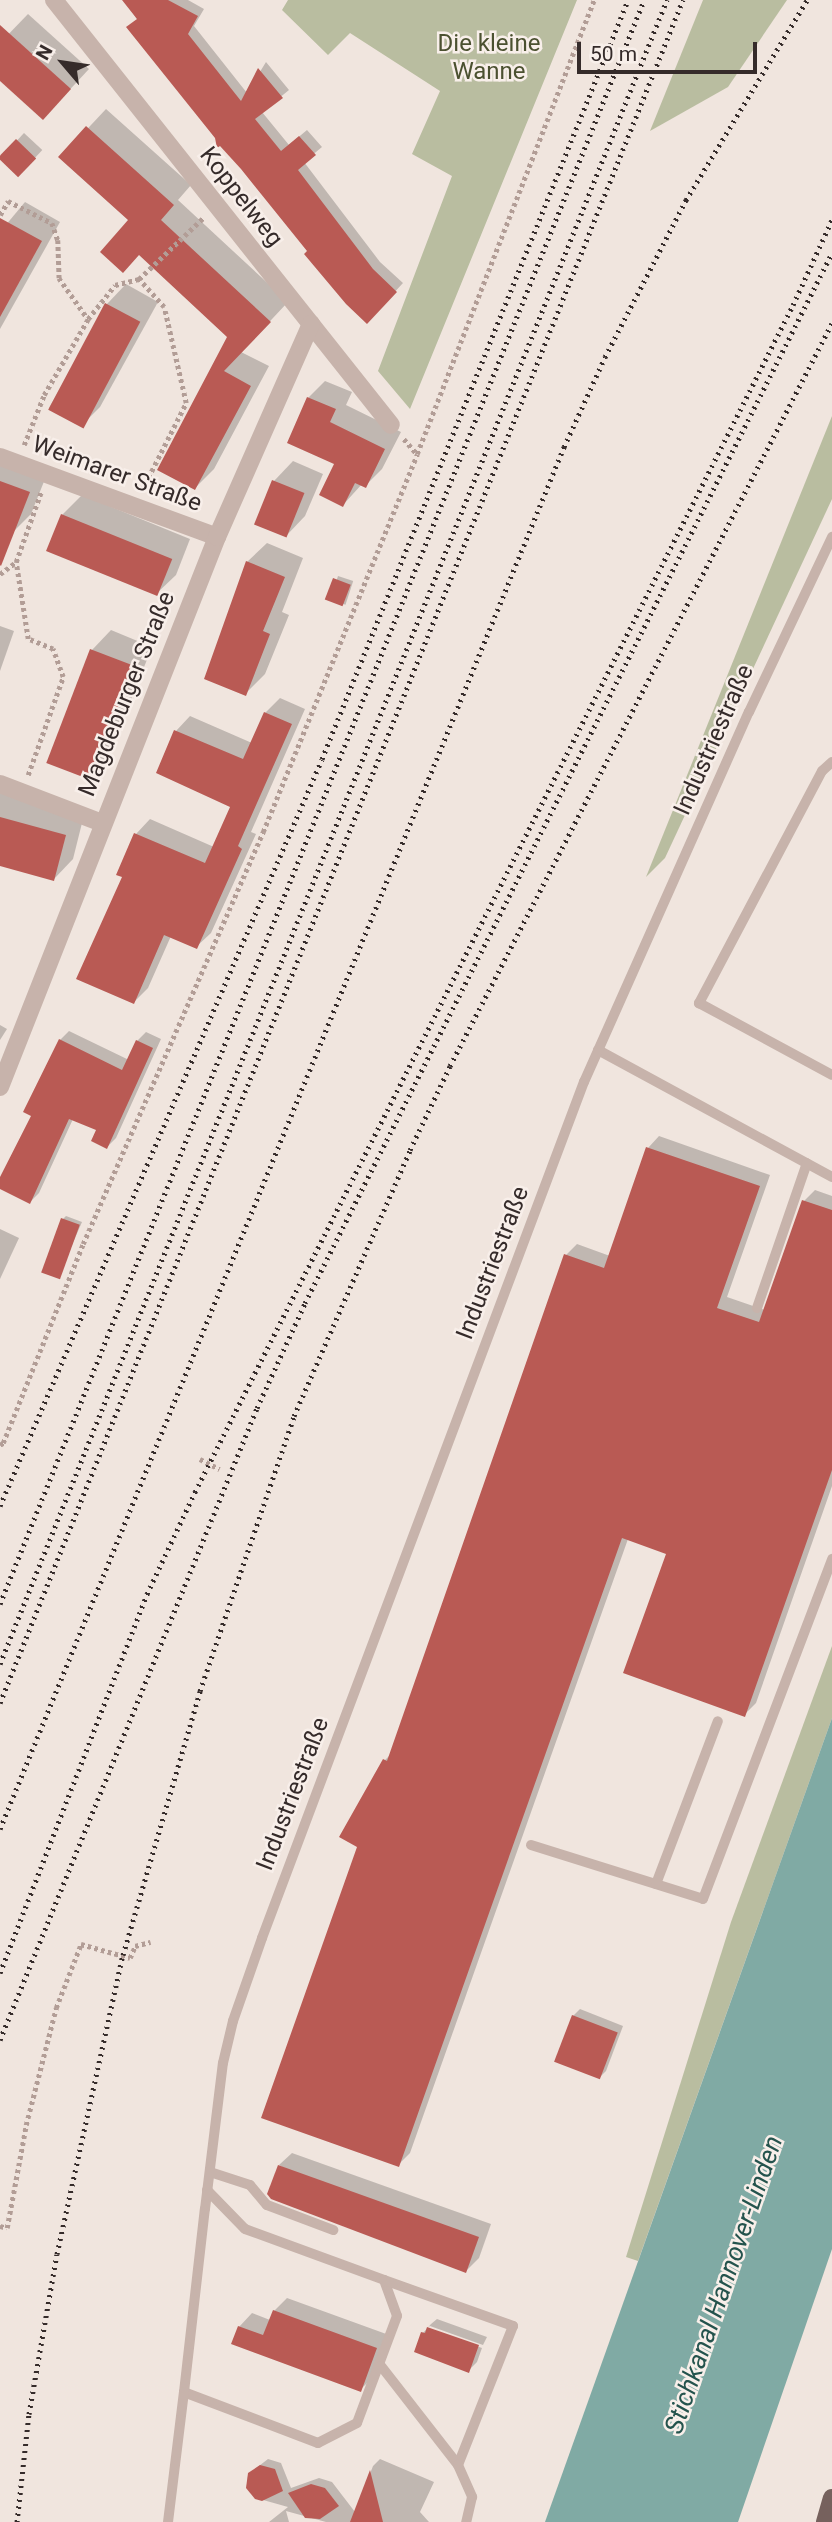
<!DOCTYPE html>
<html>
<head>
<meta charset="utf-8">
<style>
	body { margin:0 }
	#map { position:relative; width:832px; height:2522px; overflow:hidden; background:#f0e5de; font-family:Roboto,sans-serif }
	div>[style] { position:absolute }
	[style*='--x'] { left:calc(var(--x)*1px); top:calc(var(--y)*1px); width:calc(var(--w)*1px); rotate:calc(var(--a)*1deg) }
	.green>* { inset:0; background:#b9bda0 }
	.water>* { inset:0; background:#80aaa4 }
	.shadow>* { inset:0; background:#0003; transform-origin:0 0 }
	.building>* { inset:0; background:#b95a54; transform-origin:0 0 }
	.path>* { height:4.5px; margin-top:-2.25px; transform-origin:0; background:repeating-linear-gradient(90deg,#b29d96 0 3.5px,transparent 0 7px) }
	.lane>* { height:10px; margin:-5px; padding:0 5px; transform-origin:5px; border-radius:5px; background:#c7b3ab }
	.street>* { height:18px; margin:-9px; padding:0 9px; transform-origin:9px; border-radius:9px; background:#c7b3ab }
	.primary>* { height:18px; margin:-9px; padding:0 9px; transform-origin:9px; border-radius:9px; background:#76615d }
	.rail>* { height:5px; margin-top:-2.5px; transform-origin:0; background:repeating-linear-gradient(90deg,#352b2a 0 2px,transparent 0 7px) }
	span { translate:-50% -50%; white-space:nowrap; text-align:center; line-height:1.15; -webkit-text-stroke:5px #f8efea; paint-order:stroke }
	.park-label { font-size:24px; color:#4b5130 }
	.street-label { font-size:24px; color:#352b2a }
	.water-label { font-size:26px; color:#24534d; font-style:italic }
	.north { position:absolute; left:28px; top:28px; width:70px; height:70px; -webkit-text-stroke:5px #f8efea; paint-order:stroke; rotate:299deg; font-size:19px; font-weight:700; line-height:28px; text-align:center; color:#352b2a }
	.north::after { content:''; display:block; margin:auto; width:24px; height:32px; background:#352b2a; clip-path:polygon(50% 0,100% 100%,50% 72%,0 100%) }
	.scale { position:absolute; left:577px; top:42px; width:180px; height:32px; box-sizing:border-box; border:4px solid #352b2a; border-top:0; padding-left:9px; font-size:21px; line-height:24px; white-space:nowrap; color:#352b2a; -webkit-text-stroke:5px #f8efea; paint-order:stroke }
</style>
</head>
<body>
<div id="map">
	<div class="green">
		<div style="clip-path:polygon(288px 0,577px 0,410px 409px,378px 371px,452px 176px,412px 154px,440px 91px,350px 33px,328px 55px,282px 10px)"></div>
		<div style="clip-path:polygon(703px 0,787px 0,728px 87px,650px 131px)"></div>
		<div style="clip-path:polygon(832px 416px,832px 499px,665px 858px,646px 877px)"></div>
		<div style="clip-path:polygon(832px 1646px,832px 1718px,638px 2261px,626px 2257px,731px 1922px)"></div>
	</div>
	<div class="water">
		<div style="clip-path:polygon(832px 1718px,832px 2249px,738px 2522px,545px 2522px)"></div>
	</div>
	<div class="shadow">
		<div style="clip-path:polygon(124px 0,188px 0,204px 9px,194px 26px,247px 93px,266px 62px,289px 90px,262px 112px,289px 145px,307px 130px,322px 147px,304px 162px,380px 262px,403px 283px,367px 322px,217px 137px)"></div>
		<div style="clip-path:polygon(28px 14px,89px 69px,62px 98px,0 79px,0 43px)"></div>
		<div style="clip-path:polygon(106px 109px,191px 185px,178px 200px,288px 302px,241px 352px,269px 366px,214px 469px,195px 488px,230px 337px,131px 220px,61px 157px)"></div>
		<div style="left:24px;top:133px;width:25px;height:33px;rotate:43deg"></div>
		<div style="clip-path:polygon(25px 202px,60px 222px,0 329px,0 232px)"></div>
		<div style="clip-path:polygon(126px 284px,158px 302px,100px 407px,81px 426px,49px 408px,107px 304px)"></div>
		<div style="clip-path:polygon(325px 381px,352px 392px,346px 405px,401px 432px,382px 469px,365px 486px,362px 484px,343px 505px,337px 463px,308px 398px)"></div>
		<div style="clip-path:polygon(0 456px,47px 474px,31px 514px,13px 532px,0 527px)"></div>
		<div style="clip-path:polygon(293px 461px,323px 474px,305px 516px,286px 536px,256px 523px,274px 481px)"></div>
		<div style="clip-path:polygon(82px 495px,190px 539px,176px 575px,156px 594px,62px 515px)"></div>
		<div style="clip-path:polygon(267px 543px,303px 558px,282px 612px,289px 615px,265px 674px,245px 694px,247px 562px)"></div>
		<div style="left:338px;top:576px;width:16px;height:25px;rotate:18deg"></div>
		<div style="clip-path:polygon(0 626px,14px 631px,0 671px)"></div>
		<div style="clip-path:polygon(111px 630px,152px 647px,108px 758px,89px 777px,92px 650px)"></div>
		<div style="clip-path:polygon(280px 698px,305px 709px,251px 832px,256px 834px,211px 933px,196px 947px,171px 936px,148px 988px,134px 1002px,124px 876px,118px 874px,136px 834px,150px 819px,214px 847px,232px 807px,176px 731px,190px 716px,252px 743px,265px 713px)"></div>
		<div style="clip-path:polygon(0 793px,84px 815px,73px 859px,54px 879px,0 865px)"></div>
		<div style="clip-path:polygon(0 1025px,7px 1029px,0 1040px)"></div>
		<div style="clip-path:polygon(69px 1031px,129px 1060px,137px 1041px,146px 1032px,161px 1039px,116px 1138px,107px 1147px,98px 1129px,73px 1119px,39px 1193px,30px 1202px,0 1187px,0 1181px,33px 1115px,60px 1040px)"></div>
		<div style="clip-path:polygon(659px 1136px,770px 1175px,727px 1297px,765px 1310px,804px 1201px,815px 1190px,832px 1196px,832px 1486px,756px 1703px,744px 1715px,668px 1553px,628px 1539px,410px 2153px,398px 2165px,359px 1846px,385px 1760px,391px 1754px,566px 1255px,577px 1244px,610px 1256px,648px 1148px)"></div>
		<div style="clip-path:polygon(66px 1216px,82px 1222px,58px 1277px,63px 1219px)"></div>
		<div style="clip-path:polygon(0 1229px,19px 1238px,0 1279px)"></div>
		<div style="clip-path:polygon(580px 2009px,623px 2026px,606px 2071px,599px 2078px,573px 2016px)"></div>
		<div style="clip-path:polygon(292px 2153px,491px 2224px,479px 2258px,466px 2271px,279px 2165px)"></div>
		<div style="clip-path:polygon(287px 2298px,389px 2335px,373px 2377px,360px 2390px,239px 2327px,252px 2313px,270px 2320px,274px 2311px)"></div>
		<div style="clip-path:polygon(437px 2319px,487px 2337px,483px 2345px,430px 2326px,427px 2328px,482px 2348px,477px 2362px,468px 2371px,423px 2333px,431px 2324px)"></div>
		<div style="clip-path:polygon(268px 2459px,281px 2463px,291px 2488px,319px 2478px,332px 2482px,355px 2512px,373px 2466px,380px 2459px,434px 2482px,420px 2512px,429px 2522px,326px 2522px,286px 2511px,289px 2522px,269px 2522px,288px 2507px,256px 2498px,255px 2469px)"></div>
	</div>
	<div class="building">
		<div style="clip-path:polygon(122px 0,168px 0,198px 16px,188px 34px,241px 101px,258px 68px,283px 98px,255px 119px,281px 151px,299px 136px,316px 155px,298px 170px,373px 269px,397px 292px,367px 324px,346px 304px,304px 254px,307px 251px,241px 169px,220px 146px,217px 148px,215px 138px,126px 27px,137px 19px)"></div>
		<div style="clip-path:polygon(0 25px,71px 89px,43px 120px,0 81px)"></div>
		<div style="clip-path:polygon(86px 126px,174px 205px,161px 220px,271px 322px,224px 371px,251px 386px,195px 490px,157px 470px,227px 337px,139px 255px,123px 273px,100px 252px,128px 220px,58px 157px)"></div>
		<div style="left:16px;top:139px;width:28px;height:26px;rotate:44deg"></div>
		<div style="clip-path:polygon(0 218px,42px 241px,0 317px)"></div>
		<div style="left:105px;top:303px;width:40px;height:121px;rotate:28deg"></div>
		<div style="clip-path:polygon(307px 397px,336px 409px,330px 422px,385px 449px,366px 488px,355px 483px,343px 507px,319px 495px,334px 464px,287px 443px)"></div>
		<div style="left:272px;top:480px;width:35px;height:48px;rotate:22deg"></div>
		<div style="clip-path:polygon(0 481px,30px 492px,1px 566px,0 565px)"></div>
		<div style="left:61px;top:514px;width:120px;height:40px;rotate:22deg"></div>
		<div style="clip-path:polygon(246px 561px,285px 577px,263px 631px,270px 634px,246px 696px,204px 679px)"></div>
		<div style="left:333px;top:578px;width:19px;height:23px;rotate:21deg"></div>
		<div style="left:90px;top:649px;width:47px;height:122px;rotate:21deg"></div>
		<div style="clip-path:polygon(264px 712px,292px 724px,238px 846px,242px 849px,197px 949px,164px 935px,134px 1004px,76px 979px,122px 877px,116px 875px,134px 833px,205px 863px,230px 807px,156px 773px,174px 730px,243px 759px)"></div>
		<div style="clip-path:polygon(0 817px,66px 835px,54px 881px,0 866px)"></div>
		<div style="clip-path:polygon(59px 1039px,122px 1070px,136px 1040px,153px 1048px,107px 1149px,91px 1141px,96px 1130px,69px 1119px,30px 1204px,0 1189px,0 1177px,31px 1116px,23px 1112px)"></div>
		<div style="clip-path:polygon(646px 1147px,760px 1186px,717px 1308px,759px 1322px,802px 1200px,832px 1210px,832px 1470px,745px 1717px,623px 1673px,666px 1554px,622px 1538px,399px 2167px,261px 2118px,357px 1847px,339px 1837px,383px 1759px,387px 1761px,564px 1254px,604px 1268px)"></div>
		<div style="left:61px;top:1218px;width:20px;height:58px;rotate:20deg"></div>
		<div style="left:572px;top:2015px;width:49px;height:50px;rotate:21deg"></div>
		<div style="clip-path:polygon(278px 2165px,479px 2237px,466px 2273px,271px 2199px,267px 2194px)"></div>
		<div style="clip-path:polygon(273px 2310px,377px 2348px,361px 2392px,231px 2344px,238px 2326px,263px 2335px)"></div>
		<div style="clip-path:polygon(427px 2327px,479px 2345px,469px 2373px,414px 2352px,421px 2332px,425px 2333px)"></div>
		<div style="clip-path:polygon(260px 2465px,275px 2469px,283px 2491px,262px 2501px,255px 2499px,246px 2488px,248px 2473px)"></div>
		<div style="clip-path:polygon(370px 2470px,383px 2522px,350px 2522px)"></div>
		<div style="clip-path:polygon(311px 2484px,325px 2488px,339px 2506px,320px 2519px,305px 2518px,288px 2493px)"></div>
	</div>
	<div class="path">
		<div style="--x:0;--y:215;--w:16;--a:-60"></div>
		<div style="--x:8;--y:201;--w:49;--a:26.6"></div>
		<div style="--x:52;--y:223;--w:18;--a:71"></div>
		<div style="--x:58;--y:240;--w:38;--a:88"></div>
		<div style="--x:59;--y:278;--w:50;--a:54.7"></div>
		<div style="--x:404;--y:439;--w:20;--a:49"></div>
		<div style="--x:24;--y:445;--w:54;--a:-68.2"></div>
		<div style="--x:44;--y:395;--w:88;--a:-59.9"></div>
		<div style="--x:88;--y:319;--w:43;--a:-51.5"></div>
		<div style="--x:115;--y:285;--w:25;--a:-14"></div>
		<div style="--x:142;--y:490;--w:97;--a:-63.2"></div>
		<div style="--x:186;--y:403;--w:98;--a:-102.9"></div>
		<div style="--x:164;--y:307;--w:38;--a:-132"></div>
		<div style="--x:139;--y:279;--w:90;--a:-43.6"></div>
		<div style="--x:0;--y:574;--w:20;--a:-37"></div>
		<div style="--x:28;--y:775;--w:104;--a:-70.3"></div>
		<div style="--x:63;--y:677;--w:30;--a:-110"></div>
		<div style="--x:53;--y:649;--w:27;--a:-158"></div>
		<div style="--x:28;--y:639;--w:78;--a:-98.9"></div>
		<div style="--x:16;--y:562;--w:74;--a:-70.3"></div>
		<div style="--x:0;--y:1445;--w:4;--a:-34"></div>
		<div style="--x:3;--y:1443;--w:214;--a:-68.1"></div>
		<div style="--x:83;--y:1244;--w:450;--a:-66.4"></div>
		<div style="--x:263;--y:832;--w:408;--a:-67.8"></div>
		<div style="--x:417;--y:454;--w:487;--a:-68.7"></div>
		<div style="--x:200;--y:1459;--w:22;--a:27"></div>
		<div style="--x:0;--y:2226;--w:7;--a:16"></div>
		<div style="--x:7;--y:2228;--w:105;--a:-79.5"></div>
		<div style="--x:26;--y:2125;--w:121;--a:-75.6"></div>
		<div style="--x:56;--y:2008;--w:69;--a:-68.7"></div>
		<div style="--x:81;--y:1944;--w:51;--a:15.9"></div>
		<div style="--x:130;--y:1958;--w:13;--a:-67"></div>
		<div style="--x:135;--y:1946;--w:16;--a:-15"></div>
	</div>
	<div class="lane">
		<div style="--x:832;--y:762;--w:13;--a:138"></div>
		<div style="--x:822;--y:771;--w:263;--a:117.9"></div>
		<div style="--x:699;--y:1003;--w:151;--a:28.4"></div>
		<div style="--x:598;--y:1050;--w:266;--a:28.5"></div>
		<div style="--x:757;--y:1308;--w:153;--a:-71"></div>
		<div style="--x:531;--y:1845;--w:180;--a:17.4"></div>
		<div style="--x:703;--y:1899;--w:364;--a:-69.2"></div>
		<div style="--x:656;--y:1884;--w:174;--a:-69.2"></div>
		<div style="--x:210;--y:2172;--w:42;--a:18"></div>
		<div style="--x:250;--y:2185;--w:26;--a:50"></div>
		<div style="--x:267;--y:2205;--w:71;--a:20.7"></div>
		<div style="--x:207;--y:2190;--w:54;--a:45.7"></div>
		<div style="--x:245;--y:2229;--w:148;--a:20.1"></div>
		<div style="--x:384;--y:2280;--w:38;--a:70"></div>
		<div style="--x:397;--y:2316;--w:114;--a:110.5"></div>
		<div style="--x:357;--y:2423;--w:44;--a:152.9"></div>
		<div style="--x:318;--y:2443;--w:143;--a:-159.2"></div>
		<div style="--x:184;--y:2392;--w:184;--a:-83.5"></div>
		<div style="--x:205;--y:2209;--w:147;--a:-83"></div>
		<div style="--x:223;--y:2063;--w:43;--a:-76.6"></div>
		<div style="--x:233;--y:2021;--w:88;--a:-70.7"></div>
		<div style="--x:262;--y:1938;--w:915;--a:-69.39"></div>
		<div style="--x:584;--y:1082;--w:405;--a:-66"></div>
		<div style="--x:749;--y:712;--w:194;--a:-64.6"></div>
		<div style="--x:384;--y:2280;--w:137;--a:19.6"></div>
		<div style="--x:513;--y:2326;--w:149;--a:111.6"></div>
		<div style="--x:381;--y:2366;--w:125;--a:52.1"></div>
		<div style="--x:458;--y:2465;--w:35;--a:66"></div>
		<div style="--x:472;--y:2497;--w:26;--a:103"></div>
		<div style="--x:168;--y:2522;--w:131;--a:-83"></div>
	</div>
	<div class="street">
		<div style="--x:54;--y:0;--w:542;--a:51.59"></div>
		<div style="--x:0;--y:457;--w:231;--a:20.2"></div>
		<div style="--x:0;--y:784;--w:109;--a:20.9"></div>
		<div style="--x:0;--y:1087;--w:591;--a:-68.47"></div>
		<div style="--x:217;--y:537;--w:233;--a:-66.2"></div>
	</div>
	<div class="primary">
		<div style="--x:825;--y:2522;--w:25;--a:-74"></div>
	</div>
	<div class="rail">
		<div style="--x:0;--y:1506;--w:813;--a:-66.68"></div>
		<div style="--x:322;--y:759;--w:818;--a:-68.04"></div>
		<div style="--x:0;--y:1604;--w:1728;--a:-68.12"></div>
		<div style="--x:0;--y:1664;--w:1793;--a:-68.16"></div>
		<div style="--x:0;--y:1703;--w:1835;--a:-68.15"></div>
		<div style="--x:0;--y:1829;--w:1493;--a:-67.8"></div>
		<div style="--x:564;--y:447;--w:99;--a:-65.5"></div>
		<div style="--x:605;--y:357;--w:177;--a:-62.7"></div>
		<div style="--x:686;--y:200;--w:234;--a:-58.8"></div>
		<div style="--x:0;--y:1973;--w:407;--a:-68.8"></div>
		<div style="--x:147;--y:1594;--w:113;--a:-64.8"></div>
		<div style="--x:195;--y:1492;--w:1329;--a:-63.26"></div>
		<div style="--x:793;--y:305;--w:94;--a:-65.4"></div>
		<div style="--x:0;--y:2040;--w:682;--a:-67.87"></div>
		<div style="--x:257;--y:1408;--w:115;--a:-65.4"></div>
		<div style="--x:305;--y:1303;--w:1175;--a:-63.35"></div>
		<div style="--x:17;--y:2522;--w:109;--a:-83.7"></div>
		<div style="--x:29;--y:2414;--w:162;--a:-80.1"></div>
		<div style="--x:57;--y:2254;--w:306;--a:-77.6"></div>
		<div style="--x:123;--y:1955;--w:275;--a:-73.7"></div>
		<div style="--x:200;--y:1691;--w:291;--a:-71.1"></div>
		<div style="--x:294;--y:1416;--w:290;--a:-66.4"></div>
		<div style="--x:410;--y:1150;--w:93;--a:-64.5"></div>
		<div style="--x:450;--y:1066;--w:835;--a:-62.79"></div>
	</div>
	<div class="park-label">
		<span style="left:489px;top:58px">Die kleine<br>Wanne</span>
	</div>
	<div class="street-label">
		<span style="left:241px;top:197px;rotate:52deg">Koppelweg</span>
		<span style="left:117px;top:474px;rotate:20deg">Weimarer Straße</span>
		<span style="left:127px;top:694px;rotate:-68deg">Magdeburger Straße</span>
		<span style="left:714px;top:740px;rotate:-66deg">Industriestraße</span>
		<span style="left:493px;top:1263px;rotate:-69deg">Industriestraße</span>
		<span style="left:293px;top:1794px;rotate:-69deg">Industriestraße</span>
	</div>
	<div class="water-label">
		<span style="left:724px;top:2285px;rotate:-71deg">Stichkanal Hannover-Linden</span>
	</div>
	<div class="north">N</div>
	<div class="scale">50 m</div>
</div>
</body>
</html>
